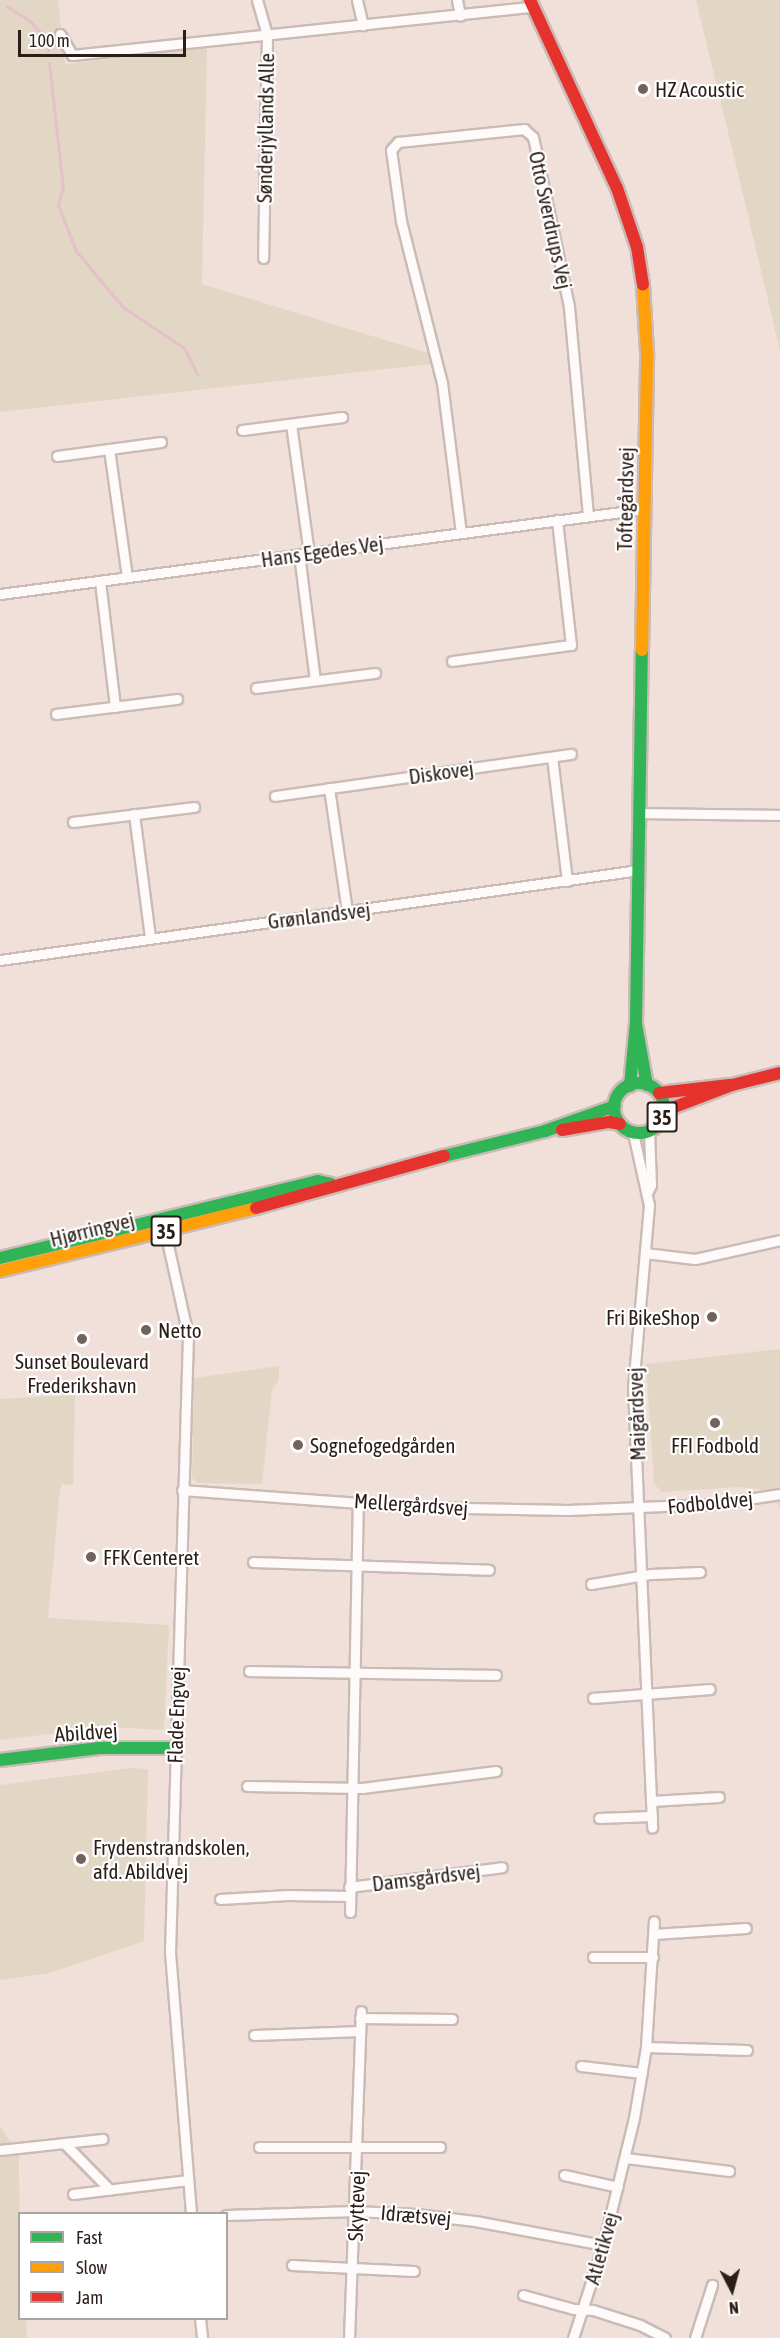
<!DOCTYPE html>
<html>
<head>
<meta charset="utf-8">
<style>
	body { margin:0 }
	#map { position:relative; width:780px; height:2338px; overflow:hidden; background:#f1e0da; font-family:"Asap Condensed",sans-serif }
	div>[style] { position:absolute }
	[style*='--x'] { left:calc(var(--x)*1px); top:calc(var(--y)*1px); width:calc(var(--w)*1px); rotate:calc(var(--a)*1deg) }
	.green>* { inset:0; background:#e2d6c5 }
	.stream>* { height:3px; margin:-1.5px; padding:0 1.5px; transform-origin:1.5px; border-radius:1.5px; background:#e5c0cb }
	.roads { filter:drop-shadow(2px 0 #cabbb6) drop-shadow(-2px 0 #cabbb6) drop-shadow(0 2px #cabbb6) drop-shadow(0 -2px #cabbb6) }
	.street>* { height:9px; margin:-4.5px; padding:0 4.5px; transform-origin:4.5px; border-radius:4.5px; background:#fdfaf9 }
	.fast>* { height:12px; margin:-6px; padding:0 6px; transform-origin:6px; border-radius:6px; background:#30b455 }
	.fast>.ring { margin:-6px; padding:0; box-sizing:content-box; background:none; border:12px solid #30b455; border-radius:50% }
	.slow>* { height:12px; margin:-6px; padding:0 6px; transform-origin:6px; border-radius:6px; background:#ff9f0a }
	.jam>* { height:12px; margin:-6px; padding:0 6px; transform-origin:6px; border-radius:6px; background:#e5322d }
	.dots>* { width:16px; height:16px; translate:-50% -50%; box-sizing:border-box; border:3px solid #fff; border-radius:50% }
	span { translate:-50% -50%; white-space:nowrap; text-align:center; line-height:1.15; -webkit-text-stroke:4.5px #fff; paint-order:stroke }
	.shield-label span { padding:2px 4px; background:#fff; border:2px solid; border-radius:4px; -webkit-text-stroke-width:0 }
	.shield-label { font-size:20px; color:#2b1e18; font-weight:700 }
	.poi-label { font-size:21px; color:#2b1e18 }
	.left { translate:0 -50%; text-align:left }
	.right { translate:-100% -50%; text-align:right }
	.street-label { font-size:21px; color:#2b1e18 }
	.legend { position:absolute; left:18px; top:2212px; width:210px; height:108px; box-sizing:border-box; background:#fff; border:2px solid #aaa5a3; margin:0; padding:8px 10px; list-style:none; font-size:18px; color:#2b1e18 }
	.legend li { display:flex; align-items:center; gap:12px; height:30px }
	.legend b { width:30px; border:2px solid #aaa5a3 }
	.north { position:absolute; left:702px; top:2260px; width:60px; height:60px; -webkit-text-stroke:4px #fff; paint-order:stroke; rotate:174deg; font-size:16px; font-weight:700; line-height:24px; text-align:center; color:#2b1e18 }
	.north::after { content:''; display:block; margin:auto; width:21px; height:27px; background:#2b1e18; clip-path:polygon(50% 0,100% 100%,50% 72%,0 100%) }
	.scale { position:absolute; left:18px; top:30px; width:168px; height:27px; box-sizing:border-box; border:3px solid #2b1e18; border-top:0; padding-left:8px; font-size:18px; line-height:21px; white-space:nowrap; color:#2b1e18; -webkit-text-stroke:4px #fff; paint-order:stroke }
</style>
</head>
<body>
<div id="map">
	<div class="green">
		<div style="clip-path:polygon(0 0,58px 0,65px 64px,207px 48px,202px 284px,431px 354px,431px 364px,0 412px)"></div>
		<div style="clip-path:polygon(696px 0,780px 0,780px 351px,737px 169px)"></div>
		<div style="clip-path:polygon(780px 1349px,780px 1507px,763px 1490px,740px 1487px,661px 1492px,654px 1483px,646px 1364px)"></div>
		<div style="clip-path:polygon(279px 1366px,279px 1380px,272px 1389px,262px 1484px,198px 1483px,192px 1478px,194px 1378px)"></div>
		<div style="clip-path:polygon(75px 1395px,73px 1485px,62px 1484px,60px 1490px,48px 1618px,169px 1625px,164px 1730px,107px 1727px,0 1740px,0 1399px)"></div>
		<div style="clip-path:polygon(130px 1768px,148px 1769px,144px 1941px,50px 1973px,0 1980px,0 1785px)"></div>
		<div style="clip-path:polygon(0 2126px,19px 2156px,20px 2318px,26px 2319px,27px 2338px,0 2338px)"></div>
	</div>
	<div class="stream">
		<div style="--x:6;--y:6;--w:28;--a:32"></div>
		<div style="--x:30;--y:21;--w:25;--a:48"></div>
		<div style="--x:47;--y:40;--w:11;--a:85"></div>
		<div style="--x:49;--y:63;--w:125;--a:83.6"></div>
		<div style="--x:63;--y:187;--w:19;--a:106"></div>
		<div style="--x:58;--y:205;--w:49;--a:68.6"></div>
		<div style="--x:76;--y:251;--w:73;--a:50"></div>
		<div style="--x:123;--y:307;--w:73;--a:33.9"></div>
		<div style="--x:184;--y:348;--w:29;--a:63"></div>
	</div>
	<div class="roads">
		<div class="street">
			<div style="--x:257;--y:0;--w:36;--a:74"></div>
			<div style="--x:267;--y:35;--w:223;--a:91"></div>
			<div style="--x:357;--y:0;--w:26;--a:77"></div>
			<div style="--x:457;--y:0;--w:16;--a:79"></div>
			<div style="--x:60;--y:34;--w:24;--a:60"></div>
			<div style="--x:72;--y:55;--w:462;--a:-6"></div>
			<div style="--x:291;--y:424;--w:130;--a:82.1"></div>
			<div style="--x:242;--y:430;--w:101;--a:-7.4"></div>
			<div style="--x:109;--y:449;--w:129;--a:82"></div>
			<div style="--x:57;--y:456;--w:105;--a:-7.7"></div>
			<div style="--x:461;--y:533;--w:151;--a:-97.2"></div>
			<div style="--x:442;--y:383;--w:167;--a:-104.2"></div>
			<div style="--x:401;--y:221;--w:72;--a:-98"></div>
			<div style="--x:391;--y:150;--w:11;--a:-49"></div>
			<div style="--x:398;--y:142;--w:127;--a:-5.9"></div>
			<div style="--x:524;--y:129;--w:12;--a:42"></div>
			<div style="--x:533;--y:137;--w:174;--a:78"></div>
			<div style="--x:569;--y:307;--w:210;--a:84.8"></div>
			<div style="--x:299;--y:554;--w:127;--a:82.8"></div>
			<div style="--x:100;--y:581;--w:127;--a:83.2"></div>
			<div style="--x:0;--y:594;--w:650;--a:-7.52"></div>
			<div style="--x:452;--y:661;--w:120;--a:-7.7"></div>
			<div style="--x:571;--y:645;--w:126;--a:-96.4"></div>
			<div style="--x:256;--y:688;--w:120;--a:-7.2"></div>
			<div style="--x:56;--y:714;--w:122;--a:-7.1"></div>
			<div style="--x:552;--y:757;--w:125;--a:83.1"></div>
			<div style="--x:329;--y:788;--w:125;--a:81.7"></div>
			<div style="--x:275;--y:796;--w:299;--a:-8.1"></div>
			<div style="--x:640;--y:813;--w:140;--a:0.8"></div>
			<div style="--x:134;--y:814;--w:125;--a:82.6"></div>
			<div style="--x:73;--y:822;--w:122;--a:-7.1"></div>
			<div style="--x:0;--y:960;--w:645;--a:-8.02"></div>
			<div style="--x:633;--y:1133;--w:74;--a:77.5"></div>
			<div style="--x:649;--y:1205;--w:183;--a:95"></div>
			<div style="--x:633;--y:1387;--w:441;--a:87.5"></div>
			<div style="--x:647;--y:1193;--w:9;--a:-63"></div>
			<div style="--x:651;--y:1185;--w:54;--a:-92.1"></div>
			<div style="--x:164;--y:1227;--w:111;--a:77.5"></div>
			<div style="--x:188;--y:1335;--w:617;--a:91.67"></div>
			<div style="--x:170;--y:1952;--w:263;--a:85.4"></div>
			<div style="--x:645;--y:1253;--w:50;--a:6.8"></div>
			<div style="--x:695;--y:1259;--w:87;--a:-12.6"></div>
			<div style="--x:182;--y:1490;--w:233;--a:4.2"></div>
			<div style="--x:414;--y:1507;--w:154;--a:1.1"></div>
			<div style="--x:568;--y:1510;--w:146;--a:-2.4"></div>
			<div style="--x:714;--y:1504;--w:67;--a:-8.6"></div>
			<div style="--x:253;--y:1562;--w:236;--a:1.9"></div>
			<div style="--x:591;--y:1584;--w:61;--a:-9.5"></div>
			<div style="--x:651;--y:1574;--w:49;--a:-2.3"></div>
			<div style="--x:249;--y:1671;--w:247;--a:0.9"></div>
			<div style="--x:593;--y:1698;--w:117;--a:-4.4"></div>
			<div style="--x:247;--y:1786;--w:115;--a:1"></div>
			<div style="--x:362;--y:1788;--w:135;--a:-7.2"></div>
			<div style="--x:651;--y:1801;--w:68;--a:-3.4"></div>
			<div style="--x:599;--y:1818;--w:53;--a:-2.2"></div>
			<div style="--x:349;--y:1887;--w:154;--a:-7.4"></div>
			<div style="--x:220;--y:1899;--w:68;--a:-3.4"></div>
			<div style="--x:288;--y:1895;--w:61;--a:0.9"></div>
			<div style="--x:350;--y:1912;--w:411;--a:-88.9"></div>
			<div style="--x:654;--y:1934;--w:92;--a:-3.7"></div>
			<div style="--x:593;--y:1957;--w:60;--a:0"></div>
			<div style="--x:360;--y:2018;--w:92;--a:0.6"></div>
			<div style="--x:254;--y:2035;--w:106;--a:-2.2"></div>
			<div style="--x:646;--y:2047;--w:101;--a:1.7"></div>
			<div style="--x:581;--y:2066;--w:61;--a:6.5"></div>
			<div style="--x:65;--y:2144;--w:64;--a:45.6"></div>
			<div style="--x:259;--y:2147;--w:181;--a:0"></div>
			<div style="--x:0;--y:2150;--w:103;--a:-6.2"></div>
			<div style="--x:626;--y:2158;--w:104;--a:7.2"></div>
			<div style="--x:564;--y:2175;--w:55;--a:12.5"></div>
			<div style="--x:73;--y:2194;--w:116;--a:-6.9"></div>
			<div style="--x:226;--y:2215;--w:129;--a:-1.8"></div>
			<div style="--x:355;--y:2211;--w:61;--a:2.8"></div>
			<div style="--x:416;--y:2214;--w:59;--a:6.8"></div>
			<div style="--x:475;--y:2221;--w:130;--a:10.6"></div>
			<div style="--x:292;--y:2265;--w:122;--a:2.8"></div>
			<div style="--x:523;--y:2295;--w:53;--a:15.4"></div>
			<div style="--x:574;--y:2309;--w:19;--a:3"></div>
			<div style="--x:593;--y:2310;--w:49;--a:17.7"></div>
			<div style="--x:640;--y:2325;--w:28;--a:27"></div>
			<div style="--x:200;--y:2318;--w:20;--a:84"></div>
			<div style="--x:349;--y:2338;--w:327;--a:-87.9"></div>
			<div style="--x:573;--y:2338;--w:98;--a:-72.1"></div>
			<div style="--x:603;--y:2245;--w:131;--a:-76.3"></div>
			<div style="--x:634;--y:2118;--w:72;--a:-80.4"></div>
			<div style="--x:646;--y:2047;--w:126;--a:-86.4"></div>
			<div style="--x:695;--y:2338;--w:56;--a:-72.2"></div>
		</div>
		<div class="fast">
			<div style="--x:636;--y:1024;--w:62;--a:79.8"></div>
			<div class="ring" style="left:614px;top:1083px;width:38px;height:38px"></div>
			<div style="--x:630;--y:1086;--w:64;--a:-84.6"></div>
			<div style="--x:636;--y:1022;--w:372;--a:-89.1"></div>
			<div style="--x:444;--y:1156;--w:104;--a:-13.9"></div>
			<div style="--x:545;--y:1131;--w:74;--a:-19.7"></div>
			<div style="--x:0;--y:1258;--w:327;--a:-13.6"></div>
			<div style="--x:318;--y:1181;--w:13;--a:13"></div>
			<div style="--x:0;--y:1760;--w:100;--a:-6.9"></div>
			<div style="--x:99;--y:1748;--w:76;--a:0"></div>
		</div>
		<div class="slow">
			<div style="--x:642;--y:650;--w:298;--a:-89"></div>
			<div style="--x:647;--y:352;--w:67;--a:-93.4"></div>
			<div style="--x:0;--y:1271;--w:264;--a:-13.8"></div>
		</div>
		<div class="jam">
			<div style="--x:530;--y:0;--w:207;--a:65.2"></div>
			<div style="--x:617;--y:188;--w:62;--a:71.3"></div>
			<div style="--x:637;--y:247;--w:38;--a:81"></div>
			<div style="--x:659;--y:1093;--w:71;--a:-6.4"></div>
			<div style="--x:664;--y:1111;--w:73;--a:-20.9"></div>
			<div style="--x:732;--y:1085;--w:49;--a:-14"></div>
			<div style="--x:562;--y:1130;--w:48;--a:-9.7"></div>
			<div style="--x:609;--y:1122;--w:11;--a:10"></div>
			<div style="--x:256;--y:1208;--w:195;--a:-15.5"></div>
		</div>
	</div>
	<div class="dots">
		<div style="left:643px;top:89px;background:#70625c"></div>
		<div style="left:712px;top:1317px;background:#70625c"></div>
		<div style="left:146px;top:1330px;background:#70625c"></div>
		<div style="left:82px;top:1339px;background:#70625c"></div>
		<div style="left:715px;top:1423px;background:#70625c"></div>
		<div style="left:298px;top:1445px;background:#70625c"></div>
		<div style="left:91px;top:1557px;background:#70625c"></div>
		<div style="left:81px;top:1859px;background:#70625c"></div>
	</div>
	<div class="shield-label">
		<span style="left:662px;top:1117px">35</span>
		<span style="left:166px;top:1231px">35</span>
	</div>
	<div class="poi-label">
		<span class="left" style="left:655px;top:89px">HZ Acoustic</span>
		<span class="right" style="left:700px;top:1317px">Fri BikeShop</span>
		<span class="left" style="left:158px;top:1330px">Netto</span>
		<span style="left:82px;top:1373px">Sunset Boulevard<br>Frederikshavn</span>
		<span class="left" style="left:310px;top:1445px">Sognefogedgården</span>
		<span style="left:715px;top:1445px">FFI Fodbold</span>
		<span class="left" style="left:103px;top:1557px">FFK Centeret</span>
		<span class="left" style="left:93px;top:1859px">Frydenstrandskolen,<br>afd. Abildvej</span>
	</div>
	<div class="street-label">
		<span style="left:265px;top:128px;rotate:-89deg">Sønderjyllands Alle</span>
		<span style="left:551px;top:220px;rotate:78deg">Otto Sverdrups Vej</span>
		<span style="left:625px;top:499px;rotate:-89deg">Toftegårdsvej</span>
		<span style="left:322px;top:551px;rotate:-8deg">Hans Egedes Vej</span>
		<span style="left:441px;top:772px;rotate:-8deg">Diskovej</span>
		<span style="left:319px;top:915px;rotate:-7deg">Grønlandsvej</span>
		<span style="left:92px;top:1229px;rotate:-14deg">Hjørringvej</span>
		<span style="left:636px;top:1414px;rotate:-92deg">Maigårdsvej</span>
		<span style="left:710px;top:1502px;rotate:-6deg">Fodboldvej</span>
		<span style="left:411px;top:1504px;rotate:4deg">Mellergårdsvej</span>
		<span style="left:176px;top:1715px;rotate:-88deg">Flade Engvej</span>
		<span style="left:86px;top:1732px;rotate:-4deg">Abildvej</span>
		<span style="left:426px;top:1877px;rotate:-7deg">Damsgårdsvej</span>
		<span style="left:356px;top:2206px;rotate:-88deg">Skyttevej</span>
		<span style="left:416px;top:2215px;rotate:5deg">Idrætsvej</span>
		<span style="left:601px;top:2248px;rotate:-74deg">Atletikvej</span>
	</div>
	<ul class="legend">
	<li><b style="height:8px;background:#30b455"></b>Fast</li>
	<li><b style="height:8px;background:#ff9f0a"></b>Slow</li>
	<li><b style="height:8px;background:#e5322d"></b>Jam</li>
	</ul>
	<div class="north">N</div>
	<div class="scale">100 m</div>
</div>
</body>
</html>
